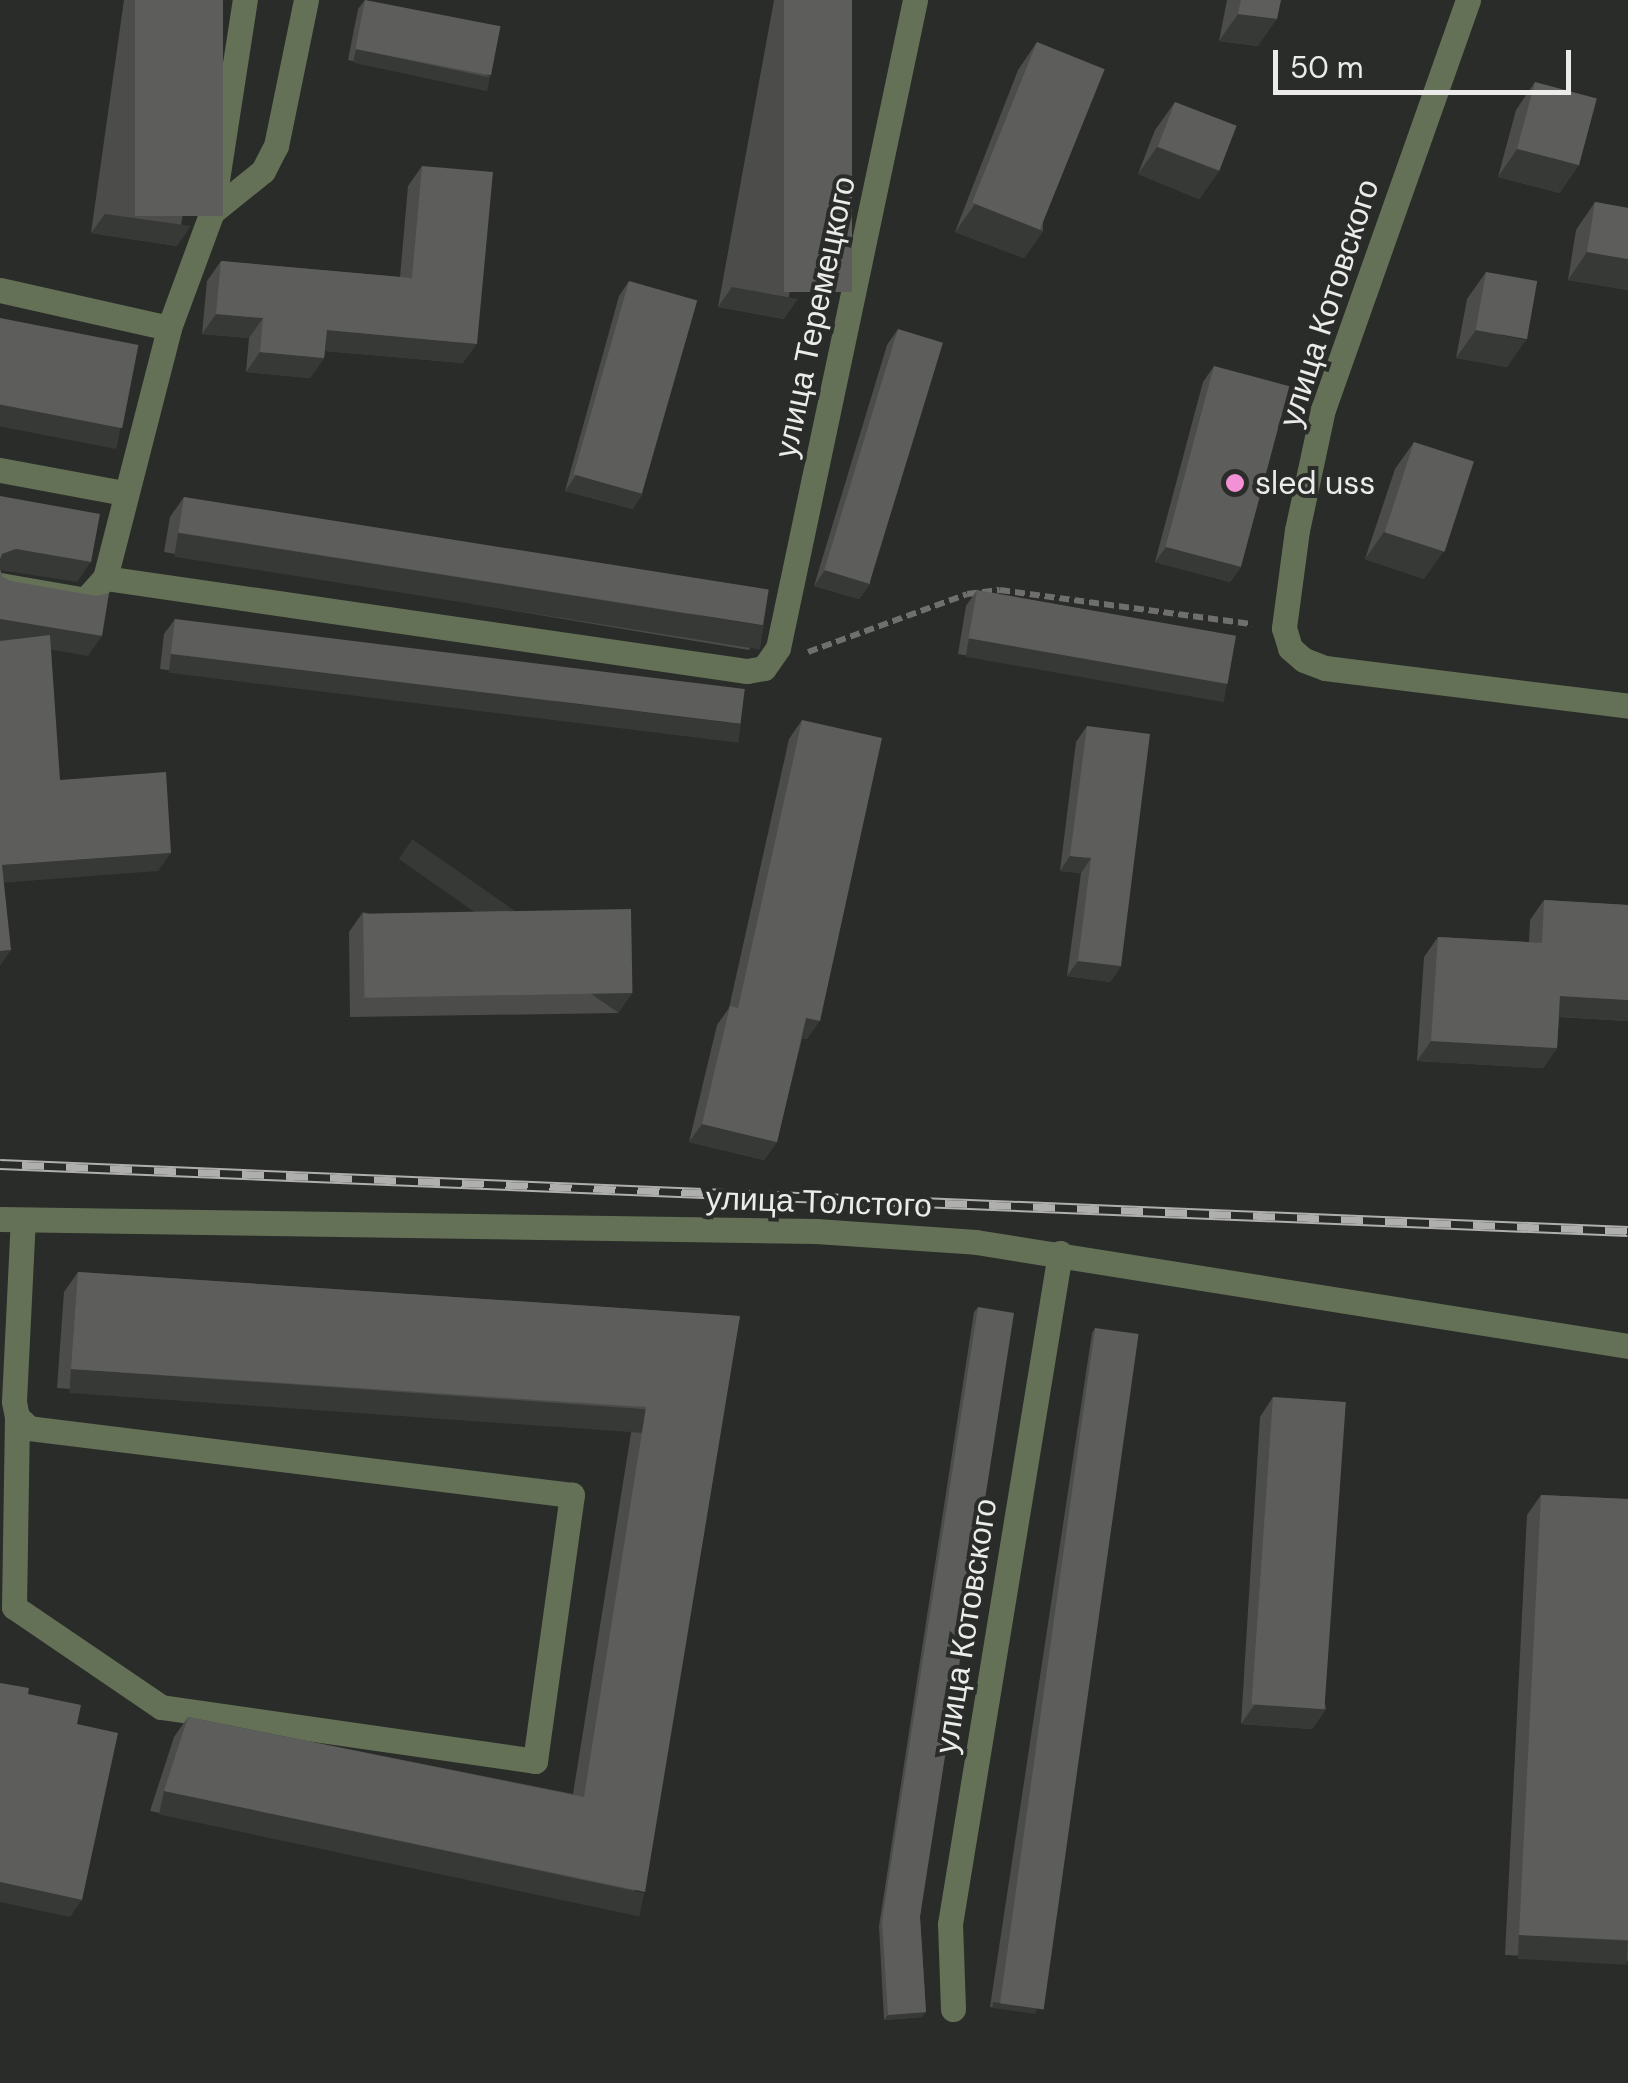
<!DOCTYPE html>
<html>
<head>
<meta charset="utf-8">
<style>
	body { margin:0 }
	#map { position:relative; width:1628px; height:2083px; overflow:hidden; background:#2a2c29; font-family:"DM Sans",sans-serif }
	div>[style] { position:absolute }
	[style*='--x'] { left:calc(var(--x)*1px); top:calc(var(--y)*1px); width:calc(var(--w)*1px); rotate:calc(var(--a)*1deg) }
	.path>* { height:6px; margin-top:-3px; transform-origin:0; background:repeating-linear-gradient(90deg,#6f706e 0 10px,transparent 0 15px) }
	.minor>* { height:25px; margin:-12.5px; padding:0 12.5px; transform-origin:12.5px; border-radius:12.5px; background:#647156 }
	.rail>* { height:11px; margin-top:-5.5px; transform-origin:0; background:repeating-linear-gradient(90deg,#2a2c29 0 22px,#afb0ae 0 44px); box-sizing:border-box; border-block:2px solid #afb0ae }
	.wall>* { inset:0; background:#4c4d4a }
	.shaded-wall>* { inset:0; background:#373936; transform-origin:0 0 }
	.building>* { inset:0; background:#5d5e5b; transform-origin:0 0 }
	.dots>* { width:28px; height:28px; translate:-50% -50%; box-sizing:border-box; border:5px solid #2a2c29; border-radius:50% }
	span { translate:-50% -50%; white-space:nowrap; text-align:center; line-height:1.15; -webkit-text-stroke:8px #2a2c29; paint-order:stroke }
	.street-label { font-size:32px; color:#ebecea }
	.poi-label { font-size:32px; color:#ebecea }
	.left { translate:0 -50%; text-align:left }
	.scale { position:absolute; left:1273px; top:50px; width:298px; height:45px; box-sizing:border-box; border:5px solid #ebecea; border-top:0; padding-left:12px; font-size:30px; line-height:35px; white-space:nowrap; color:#ebecea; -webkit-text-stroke:8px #2a2c29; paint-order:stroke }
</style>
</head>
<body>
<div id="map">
	<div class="path">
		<div style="--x:808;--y:652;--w:169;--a:-20"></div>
		<div style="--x:967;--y:594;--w:33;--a:-7"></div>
		<div style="--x:1000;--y:590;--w:255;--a:7.7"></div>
	</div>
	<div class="minor">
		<div style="--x:1468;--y:0;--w:434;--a:109.5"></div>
		<div style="--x:1323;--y:409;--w:124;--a:102.1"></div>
		<div style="--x:1297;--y:530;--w:99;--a:97.6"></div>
		<div style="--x:1284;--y:628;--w:21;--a:73"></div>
		<div style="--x:1290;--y:648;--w:18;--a:41"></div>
		<div style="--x:1304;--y:660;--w:22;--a:21"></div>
		<div style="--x:1325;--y:668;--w:305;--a:7.1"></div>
		<div style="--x:212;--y:212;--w:65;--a:-38.8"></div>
		<div style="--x:263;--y:171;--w:28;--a:-63"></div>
		<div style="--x:276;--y:146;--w:149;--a:-78.4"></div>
		<div style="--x:0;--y:290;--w:173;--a:12.7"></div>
		<div style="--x:0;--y:470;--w:126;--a:10.5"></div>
		<div style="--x:105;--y:578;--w:649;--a:8.24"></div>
		<div style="--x:747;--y:671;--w:17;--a:-10"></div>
		<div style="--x:764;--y:668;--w:24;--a:-55"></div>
		<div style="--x:778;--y:648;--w:662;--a:-78.06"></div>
		<div style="--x:0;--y:585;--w:86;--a:10"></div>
		<div style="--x:85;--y:600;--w:30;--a:-48"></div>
		<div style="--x:105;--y:578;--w:258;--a:-75.6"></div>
		<div style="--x:169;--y:328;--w:124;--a:-69.7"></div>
		<div style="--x:212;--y:212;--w:215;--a:-81.2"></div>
		<div style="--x:0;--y:1219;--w:816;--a:0.84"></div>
		<div style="--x:816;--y:1231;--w:160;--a:3.9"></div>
		<div style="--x:976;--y:1242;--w:660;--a:9.06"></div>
		<div style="--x:17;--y:1417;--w:190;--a:90.9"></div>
		<div style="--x:14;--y:1607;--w:178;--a:34.2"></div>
		<div style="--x:161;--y:1707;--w:378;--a:8.2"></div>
		<div style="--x:535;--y:1761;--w:269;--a:-82.1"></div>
		<div style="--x:572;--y:1495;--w:547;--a:-172.97"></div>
		<div style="--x:29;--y:1428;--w:16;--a:-137"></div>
		<div style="--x:17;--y:1417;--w:16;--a:-101"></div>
		<div style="--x:14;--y:1401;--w:181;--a:-87.2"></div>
		<div style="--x:953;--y:2009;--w:85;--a:-92"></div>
		<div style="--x:950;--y:1924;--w:680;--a:-80.69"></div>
	</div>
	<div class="rail">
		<div style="--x:0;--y:1164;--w:1629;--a:2.36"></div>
	</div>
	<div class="wall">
		<div style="clip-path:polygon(124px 0,223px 0,177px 246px,91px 233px)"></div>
		<div style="clip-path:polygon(365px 0,490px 77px,483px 88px,348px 60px,358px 9px)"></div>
		<div style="clip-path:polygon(774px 0,852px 0,784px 319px,718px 307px)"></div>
		<div style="clip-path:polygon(1227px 0,1281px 0,1258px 46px,1219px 41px)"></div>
		<div style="clip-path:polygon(1037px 42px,1043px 231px,1024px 258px,955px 232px,1018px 70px)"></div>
		<div style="clip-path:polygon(1535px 82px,1560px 193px,1498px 177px,1516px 110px)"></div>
		<div style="clip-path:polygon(1175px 102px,1219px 171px,1199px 199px,1138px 174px,1155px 130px)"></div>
		<div style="clip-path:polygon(422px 166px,463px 363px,325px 351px,324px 358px,310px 378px,246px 372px,249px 338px,202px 334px,207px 281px,221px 261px,400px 277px,408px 186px)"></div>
		<div style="clip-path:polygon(1595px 202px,1628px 208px,1628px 290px,1568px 280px,1576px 230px)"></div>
		<div style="clip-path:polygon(1486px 272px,1507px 367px,1456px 358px,1467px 299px)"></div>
		<div style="clip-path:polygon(629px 281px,633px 509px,565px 491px,619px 296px)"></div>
		<div style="clip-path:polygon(898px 329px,870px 584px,859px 599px,814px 586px,887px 345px)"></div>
		<div style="clip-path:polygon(1214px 366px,1241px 567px,1230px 582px,1155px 562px,1203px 382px)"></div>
		<div style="clip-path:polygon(1414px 442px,1424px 579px,1365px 559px,1395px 469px)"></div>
		<div style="clip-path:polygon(184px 497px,763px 630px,749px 650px,164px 552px,170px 517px)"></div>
		<div style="clip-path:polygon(977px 590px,1217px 697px,958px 654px,966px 606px)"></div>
		<div style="clip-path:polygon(175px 619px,730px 739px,160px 669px,164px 634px)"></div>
		<div style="clip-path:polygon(802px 720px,807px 1039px,802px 1038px,777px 1142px,764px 1160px,689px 1142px,717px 1025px,729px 1008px,789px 739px)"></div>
		<div style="clip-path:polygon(1087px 726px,1121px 966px,1110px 982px,1067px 976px,1081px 873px,1060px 871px,1076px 742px)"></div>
		<div style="clip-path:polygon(1544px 900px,1628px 905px,1628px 1021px,1559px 1017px,1557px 1048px,1543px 1068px,1417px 1061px,1424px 957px,1438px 937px,1529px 942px,1530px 920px)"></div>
		<div style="clip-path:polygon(363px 912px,632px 993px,618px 1013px,350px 1017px,349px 932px)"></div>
		<div style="clip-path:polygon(78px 1272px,740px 1316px,631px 1912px,150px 1811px,174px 1737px,188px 1717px,573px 1794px,632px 1427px,57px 1388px,64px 1292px)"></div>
		<div style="clip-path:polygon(978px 1307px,920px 1917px,926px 2012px,922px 2017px,884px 2020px,879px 1926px,974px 1312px)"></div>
		<div style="clip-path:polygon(1095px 1328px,1034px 2013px,990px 2007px,1092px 1333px)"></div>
		<div style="clip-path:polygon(1273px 1397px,1326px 1709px,1312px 1729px,1241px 1724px,1260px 1417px)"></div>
		<div style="clip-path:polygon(1541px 1495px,1628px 1499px,1628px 1961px,1505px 1955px,1527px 1515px)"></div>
	</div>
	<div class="shaded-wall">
		<div style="clip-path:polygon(1238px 14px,1277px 19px,1258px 46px,1219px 41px)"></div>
		<div style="left:356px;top:49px;width:137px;height:14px;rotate:12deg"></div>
		<div style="clip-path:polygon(1157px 147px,1219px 171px,1199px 199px,1138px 174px)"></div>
		<div style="clip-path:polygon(1517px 149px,1579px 165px,1560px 193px,1498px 177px)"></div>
		<div style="clip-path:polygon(975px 204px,1043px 231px,1024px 258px,955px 232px)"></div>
		<div style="clip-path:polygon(105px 214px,191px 226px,177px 246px,91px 233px)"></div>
		<div style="clip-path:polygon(1587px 252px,1628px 259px,1628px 290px,1568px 280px)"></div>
		<div style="clip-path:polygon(732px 287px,798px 299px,784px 319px,718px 307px)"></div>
		<div style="clip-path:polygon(216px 314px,263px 318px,249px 338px,202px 334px)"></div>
		<div style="clip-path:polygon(327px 330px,477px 344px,463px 363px,313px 350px)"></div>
		<div style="clip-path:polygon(1476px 330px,1526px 340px,1507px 367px,1456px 358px)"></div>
		<div style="clip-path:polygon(260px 352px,324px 358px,310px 378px,246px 372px)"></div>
		<div style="left:0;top:403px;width:123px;height:23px;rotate:11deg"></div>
		<div style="clip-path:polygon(576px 475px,643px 494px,633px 509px,565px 491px)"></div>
		<div style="clip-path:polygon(1384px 532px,1444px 551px,1424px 579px,1365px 559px)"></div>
		<div style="left:178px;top:533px;width:593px;height:24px;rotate:9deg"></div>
		<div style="clip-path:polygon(1166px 547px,1241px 567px,1230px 582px,1155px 562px)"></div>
		<div style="clip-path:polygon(16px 549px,91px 562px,77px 582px,0 570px,0 557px,2px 554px)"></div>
		<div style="clip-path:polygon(825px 570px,870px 584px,859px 599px,814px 586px)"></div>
		<div style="clip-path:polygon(0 619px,102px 636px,88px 656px,0 641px)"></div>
		<div style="left:969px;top:638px;width:262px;height:19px;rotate:10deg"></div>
		<div style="left:171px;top:654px;width:574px;height:19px;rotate:7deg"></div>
		<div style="clip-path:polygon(171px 853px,158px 871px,0 883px,2px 865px)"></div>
		<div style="clip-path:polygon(1070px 856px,1091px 858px,1081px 873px,1060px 871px)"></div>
		<div style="clip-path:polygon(11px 950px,0 966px,0 951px)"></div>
		<div style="clip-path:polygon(1078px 961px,1121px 966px,1110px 982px,1067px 976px)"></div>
		<div style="left:632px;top:993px;width:24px;height:268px;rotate:125deg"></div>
		<div style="clip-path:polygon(1560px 996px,1628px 1000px,1628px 1021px,1546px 1016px)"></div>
		<div style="clip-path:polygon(806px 1018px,820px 1021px,807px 1039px,793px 1036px)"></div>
		<div style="clip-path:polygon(1431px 1041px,1557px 1048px,1543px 1068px,1417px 1061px)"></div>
		<div style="clip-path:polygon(702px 1124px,777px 1142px,764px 1160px,689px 1142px)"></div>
		<div style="left:71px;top:1369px;width:576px;height:24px;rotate:4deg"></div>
		<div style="clip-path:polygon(1255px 1704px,1326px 1709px,1312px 1729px,1241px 1724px)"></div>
		<div style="left:164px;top:1791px;width:491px;height:24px;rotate:12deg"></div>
		<div style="clip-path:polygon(0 1882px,82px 1900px,70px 1917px,0 1902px)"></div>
		<div style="left:1519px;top:1935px;width:109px;height:24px;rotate:3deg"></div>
		<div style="left:993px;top:2002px;width:44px;height:6px;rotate:8deg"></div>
		<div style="clip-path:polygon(926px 2012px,922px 2017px,884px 2020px,888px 2015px)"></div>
	</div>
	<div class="building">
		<div style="left:135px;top:0;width:88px;height:216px"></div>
		<div style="left:365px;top:0;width:138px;height:50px;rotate:11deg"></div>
		<div style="left:784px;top:0;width:68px;height:292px"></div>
		<div style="clip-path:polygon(1241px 0,1281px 0,1277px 19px,1238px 14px)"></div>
		<div style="left:1037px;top:42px;width:73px;height:173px;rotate:22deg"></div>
		<div style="left:1535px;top:82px;width:64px;height:69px;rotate:15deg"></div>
		<div style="left:1175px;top:102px;width:66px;height:48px;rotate:21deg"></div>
		<div style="clip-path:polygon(422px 166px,493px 172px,477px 344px,327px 330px,324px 358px,260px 352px,263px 318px,216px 314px,221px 261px,412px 278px)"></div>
		<div style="clip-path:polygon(1595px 202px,1628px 208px,1628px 259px,1587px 252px)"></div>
		<div style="left:1486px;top:272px;width:52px;height:59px;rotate:10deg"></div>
		<div style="left:629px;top:281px;width:71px;height:201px;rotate:16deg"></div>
		<div style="left:0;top:318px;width:141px;height:85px;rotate:11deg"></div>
		<div style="left:898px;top:329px;width:47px;height:252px;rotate:17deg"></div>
		<div style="left:1214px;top:366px;width:78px;height:187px;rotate:15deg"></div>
		<div style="left:1414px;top:442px;width:63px;height:95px;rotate:18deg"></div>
		<div style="clip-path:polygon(0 496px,100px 514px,91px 562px,16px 549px,2px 554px,0 559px)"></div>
		<div style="left:184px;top:497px;width:592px;height:36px;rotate:9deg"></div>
		<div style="clip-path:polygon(0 569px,3px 577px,11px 581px,96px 596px,109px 593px,102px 636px,0 619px)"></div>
		<div style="left:977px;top:590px;width:263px;height:49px;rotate:10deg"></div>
		<div style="left:175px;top:619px;width:574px;height:35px;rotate:7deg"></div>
		<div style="clip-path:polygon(50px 635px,60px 780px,166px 772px,171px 853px,2px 865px,11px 950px,0 951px,0 641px)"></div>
		<div style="clip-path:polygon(802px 720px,882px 738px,820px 1021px,806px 1018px,777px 1142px,702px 1124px,730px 1006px,738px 1008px)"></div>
		<div style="clip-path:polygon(1087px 726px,1150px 734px,1121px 966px,1078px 961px,1091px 858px,1070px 856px)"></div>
		<div style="clip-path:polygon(1544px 900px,1628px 905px,1628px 1000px,1560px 996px,1557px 1048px,1431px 1041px,1438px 937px,1542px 943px)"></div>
		<div style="left:631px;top:909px;width:84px;height:268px;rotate:89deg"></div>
		<div style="clip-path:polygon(78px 1272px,740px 1316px,645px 1892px,164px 1791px,188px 1717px,584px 1797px,646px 1407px,71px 1369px)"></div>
		<div style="clip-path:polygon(978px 1307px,1014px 1313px,920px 1917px,926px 2012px,888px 2015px,882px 1921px)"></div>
		<div style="left:1095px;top:1328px;width:44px;height:682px;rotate:8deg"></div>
		<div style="left:1273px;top:1397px;width:73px;height:308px;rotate:4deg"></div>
		<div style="clip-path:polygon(1541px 1495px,1628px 1499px,1628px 1940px,1519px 1935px)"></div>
		<div style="clip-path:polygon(0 1683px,29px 1688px,28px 1694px,81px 1705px,77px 1724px,118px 1733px,82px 1900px,0 1882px)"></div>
	</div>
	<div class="dots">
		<div style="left:1235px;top:483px;background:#f391d6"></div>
	</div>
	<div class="street-label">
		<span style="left:1329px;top:303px;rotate:-72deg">улица Котовского</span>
		<span style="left:815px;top:317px;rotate:-78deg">улица Теремецкого</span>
		<span style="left:819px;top:1202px;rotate:2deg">улица Толстого</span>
		<span style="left:966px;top:1626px;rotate:-81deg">улица Котовского</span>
	</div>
	<div class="poi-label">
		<span class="left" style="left:1255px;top:483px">sled uss</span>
	</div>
	<div class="scale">50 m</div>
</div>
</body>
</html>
